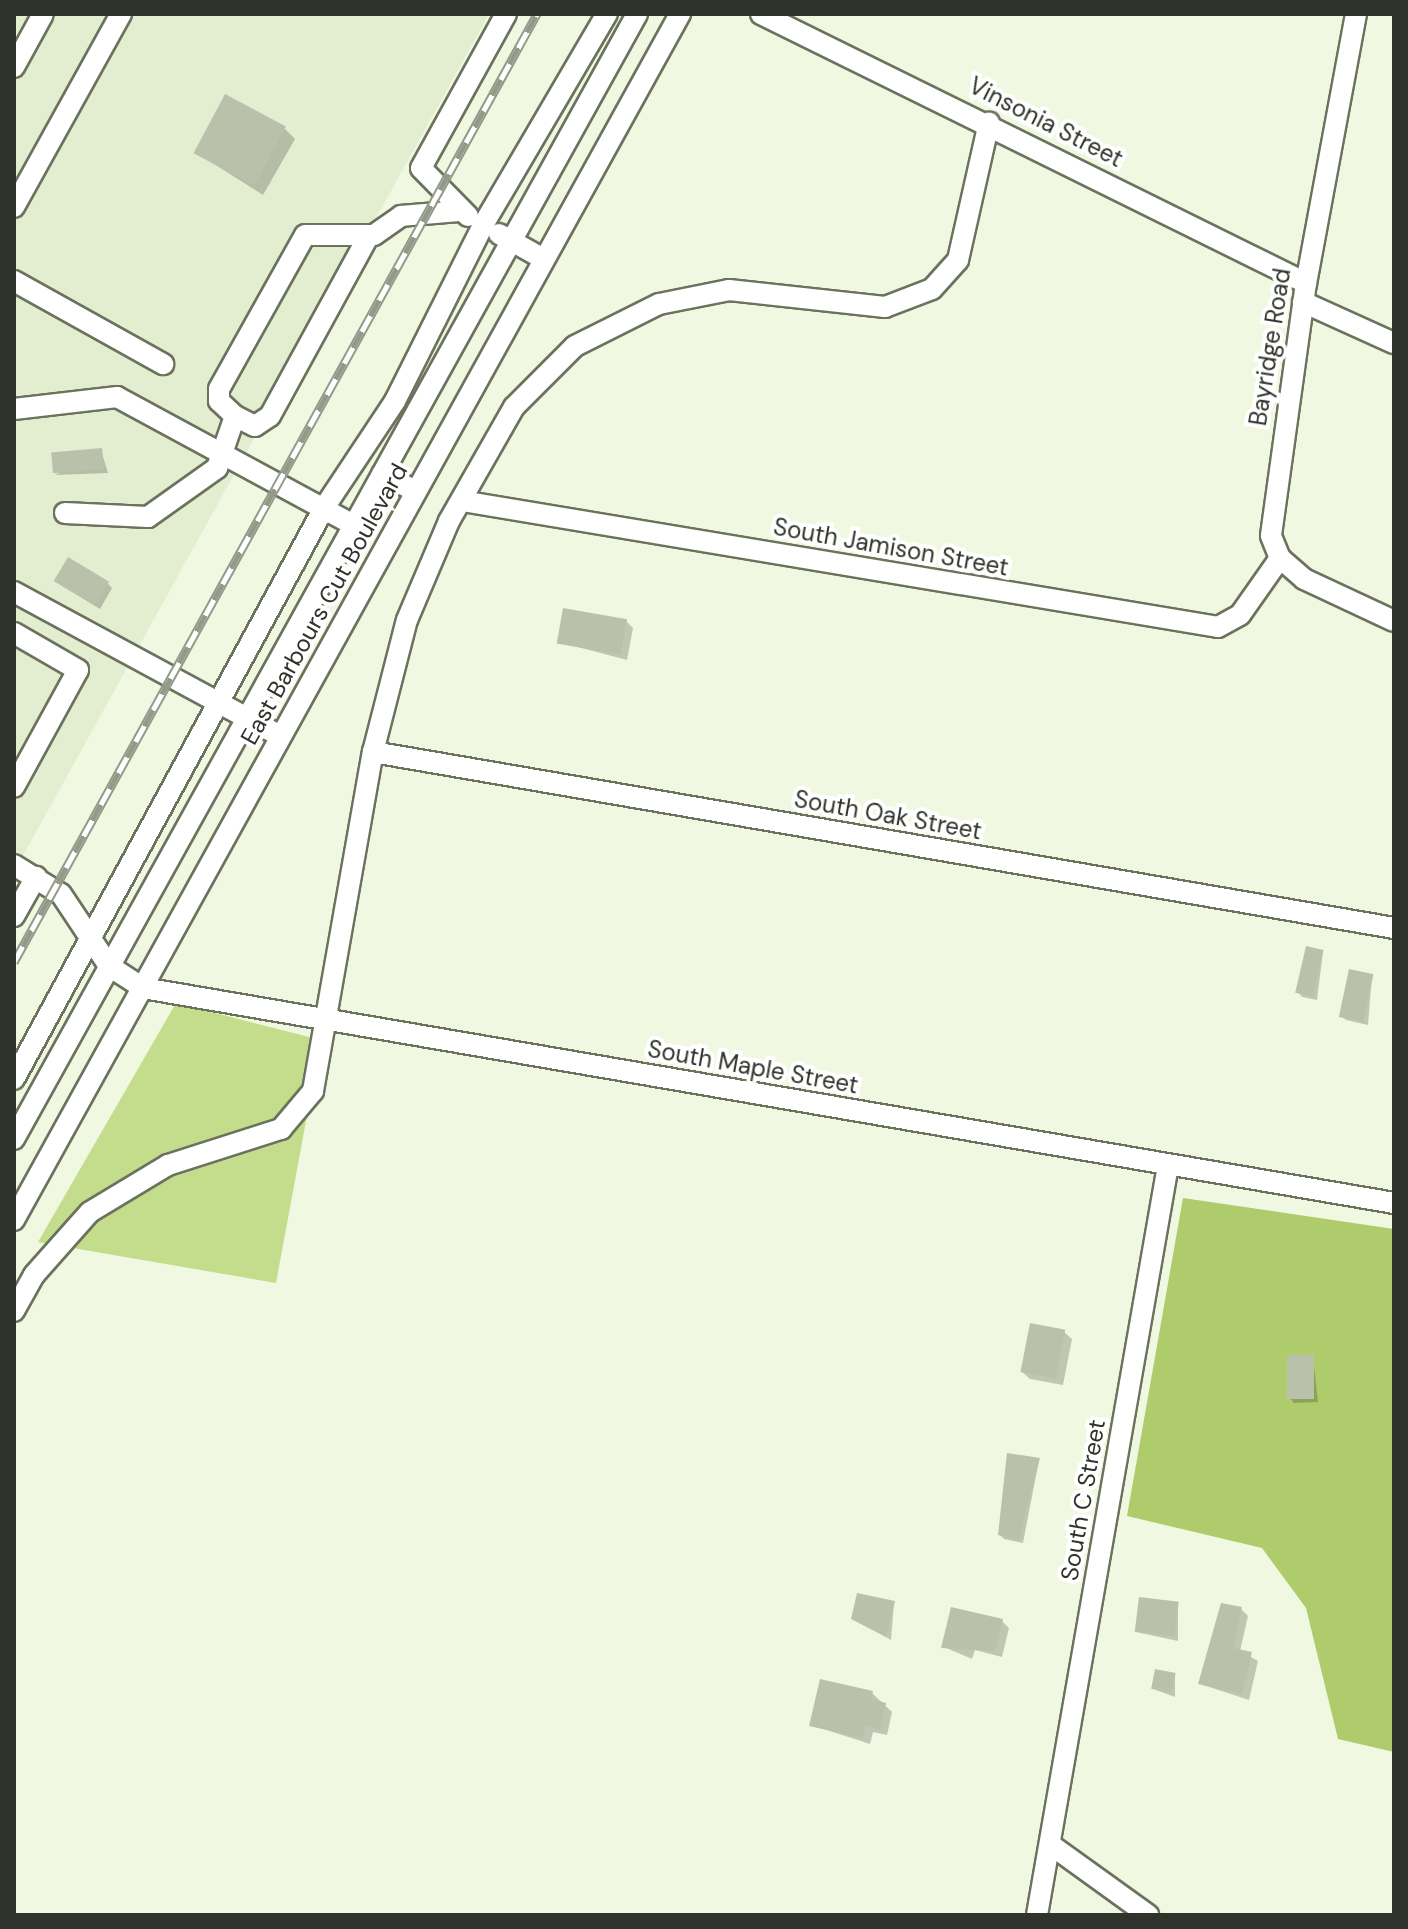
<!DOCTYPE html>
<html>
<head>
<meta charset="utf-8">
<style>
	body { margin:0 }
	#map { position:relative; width:1408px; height:1929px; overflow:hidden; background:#f0f8e1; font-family:"DM Sans",sans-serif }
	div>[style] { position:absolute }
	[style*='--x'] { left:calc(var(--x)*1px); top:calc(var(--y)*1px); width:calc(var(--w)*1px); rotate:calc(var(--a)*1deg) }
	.built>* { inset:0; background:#e3edd0 }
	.green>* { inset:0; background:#c3dd8c }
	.forest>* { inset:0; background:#afcc6c }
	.shadow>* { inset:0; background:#0003 }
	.building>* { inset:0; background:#b9c1ab; transform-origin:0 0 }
	.roads { filter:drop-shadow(2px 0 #6b725e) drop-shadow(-2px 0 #6b725e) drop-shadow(0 2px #6b725e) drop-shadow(0 -2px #6b725e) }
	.minor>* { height:20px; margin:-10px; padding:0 10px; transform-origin:10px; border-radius:10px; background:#fff }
	.rail>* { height:9px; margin-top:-4.5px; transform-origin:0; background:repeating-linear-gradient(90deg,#fff 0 18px,#949a8a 0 36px); box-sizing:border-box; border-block:2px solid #949a8a }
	span { translate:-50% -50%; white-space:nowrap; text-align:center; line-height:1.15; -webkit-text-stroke:8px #fff; paint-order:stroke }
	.street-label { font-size:24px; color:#30332b }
	.frame { position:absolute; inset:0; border:16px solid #30332b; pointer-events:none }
</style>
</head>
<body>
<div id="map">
	<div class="built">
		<div style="clip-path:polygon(14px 14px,489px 14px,14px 872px)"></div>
	</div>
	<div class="green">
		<div style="clip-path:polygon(176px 1003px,321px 1040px,276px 1283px,38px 1242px)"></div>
	</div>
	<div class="forest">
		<div style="clip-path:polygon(1183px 1198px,1394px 1229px,1394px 1752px,1338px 1739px,1306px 1608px,1262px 1548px,1127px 1516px)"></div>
	</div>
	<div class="shadow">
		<div style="clip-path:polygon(285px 129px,295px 139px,263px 195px,195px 152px)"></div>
		<div style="clip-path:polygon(101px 450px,108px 473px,55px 475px)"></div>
		<div style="clip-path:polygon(56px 581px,107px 583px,112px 588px,100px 609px)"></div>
		<div style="clip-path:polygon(626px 621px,633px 628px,627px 660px,559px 642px)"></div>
		<div style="clip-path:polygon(1323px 952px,1317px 1000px,1302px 997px,1298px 992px)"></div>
		<div style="clip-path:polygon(1372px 976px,1368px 1025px,1346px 1020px,1341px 1016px)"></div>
		<div style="clip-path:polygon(1064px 1332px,1072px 1339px,1063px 1385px,1030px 1379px,1022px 1372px)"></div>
		<div style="clip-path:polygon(1313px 1357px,1318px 1402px,1294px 1403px,1290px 1398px)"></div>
		<div style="clip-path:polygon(1039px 1460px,1023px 1543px,1004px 1539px,1000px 1535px)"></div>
		<div style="clip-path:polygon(894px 1603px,891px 1640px,853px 1618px)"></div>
		<div style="clip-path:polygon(1178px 1604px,1178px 1641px,1136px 1632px)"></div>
		<div style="clip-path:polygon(1241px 1609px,1248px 1616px,1240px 1651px,1258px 1661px,1249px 1700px,1200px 1684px)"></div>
		<div style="clip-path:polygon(1002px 1621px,1009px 1628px,1002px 1657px,975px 1650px,972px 1659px,944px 1647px)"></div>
		<div style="clip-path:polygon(1175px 1675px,1175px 1697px,1153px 1689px)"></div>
		<div style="clip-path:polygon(872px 1693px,892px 1712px,887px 1735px,873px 1732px,870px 1744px,811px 1725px)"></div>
	</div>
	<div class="building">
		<div style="left:225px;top:94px;width:69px;height:67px;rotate:28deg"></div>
		<div style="left:102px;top:448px;width:21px;height:51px;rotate:85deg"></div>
		<div style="left:68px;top:557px;width:48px;height:28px;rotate:31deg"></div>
		<div style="left:563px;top:608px;width:65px;height:36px;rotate:10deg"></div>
		<div style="left:1306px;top:946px;width:18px;height:48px;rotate:13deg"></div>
		<div style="left:1349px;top:969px;width:25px;height:49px;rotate:12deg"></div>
		<div style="left:1030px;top:1323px;width:36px;height:50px;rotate:11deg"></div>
		<div style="left:1287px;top:1355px;width:27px;height:44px"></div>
		<div style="clip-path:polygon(1007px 1453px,1040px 1458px,1019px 1540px,998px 1535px)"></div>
		<div style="clip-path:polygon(857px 1593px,895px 1601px,886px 1637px,851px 1619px)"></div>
		<div style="left:1139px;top:1597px;width:40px;height:35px;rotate:7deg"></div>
		<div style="clip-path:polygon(1221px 1603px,1242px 1607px,1233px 1648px,1252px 1652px,1242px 1694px,1198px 1684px)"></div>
		<div style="clip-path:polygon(951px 1607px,1003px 1619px,995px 1651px,941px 1648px)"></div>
		<div style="left:1155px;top:1669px;width:21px;height:20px;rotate:11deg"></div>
		<div style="clip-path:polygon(820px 1679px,873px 1691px,871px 1699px,886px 1703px,880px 1729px,866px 1726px,863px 1738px,809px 1726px)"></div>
	</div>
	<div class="roads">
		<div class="minor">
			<div style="--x:761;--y:14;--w:608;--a:26.27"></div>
			<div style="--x:1356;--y:14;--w:274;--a:100.5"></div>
			<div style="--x:1306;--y:283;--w:255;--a:97.9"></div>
			<div style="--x:1271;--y:536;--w:24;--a:68"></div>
			<div style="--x:1280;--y:558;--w:32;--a:41"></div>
			<div style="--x:1304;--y:579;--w:99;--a:25"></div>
			<div style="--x:14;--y:67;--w:60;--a:-61.3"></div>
			<div style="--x:14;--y:207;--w:221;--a:-61"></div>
			<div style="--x:468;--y:216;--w:67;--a:-134.4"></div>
			<div style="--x:421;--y:168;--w:176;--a:-61.1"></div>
			<div style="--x:499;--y:234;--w:51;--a:29.1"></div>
			<div style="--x:14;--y:281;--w:171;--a:29.1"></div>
			<div style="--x:1303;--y:302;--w:100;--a:24.3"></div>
			<div style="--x:14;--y:409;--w:104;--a:-6.6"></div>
			<div style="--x:117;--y:397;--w:269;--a:28.4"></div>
			<div style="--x:235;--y:416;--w:22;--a:27"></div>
			<div style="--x:255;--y:426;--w:18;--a:-34"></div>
			<div style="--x:270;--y:416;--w:206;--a:-61.3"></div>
			<div style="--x:382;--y:474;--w:38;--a:27"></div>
			<div style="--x:462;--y:501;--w:766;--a:9.46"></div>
			<div style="--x:1218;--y:627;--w:25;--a:-29"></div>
			<div style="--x:1240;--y:615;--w:70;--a:-54.9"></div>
			<div style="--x:65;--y:513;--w:83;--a:2.8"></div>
			<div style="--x:148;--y:517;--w:85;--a:-35.4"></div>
			<div style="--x:217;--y:468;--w:55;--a:-70.9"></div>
			<div style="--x:235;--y:416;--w:22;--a:-137"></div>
			<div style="--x:219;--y:401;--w:12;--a:-90"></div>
			<div style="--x:219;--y:389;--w:176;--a:-60.8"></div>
			<div style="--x:305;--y:235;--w:69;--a:0"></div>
			<div style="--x:374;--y:235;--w:33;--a:-35"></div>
			<div style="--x:401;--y:216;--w:60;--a:-4.8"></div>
			<div style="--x:14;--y:592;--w:302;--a:28.4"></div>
			<div style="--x:14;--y:633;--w:74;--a:30"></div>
			<div style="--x:78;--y:670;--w:133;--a:118.7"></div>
			<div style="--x:373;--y:752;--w:1036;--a:9.78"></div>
			<div style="--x:14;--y:865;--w:55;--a:31.7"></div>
			<div style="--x:61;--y:894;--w:87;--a:56.3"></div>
			<div style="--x:109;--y:966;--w:40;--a:32.9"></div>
			<div style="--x:143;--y:988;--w:1269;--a:9.75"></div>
			<div style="--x:14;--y:916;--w:45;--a:-60.6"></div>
			<div style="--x:14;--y:1079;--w:650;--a:-61.5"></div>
			<div style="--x:324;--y:508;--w:128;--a:-56.4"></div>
			<div style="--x:395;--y:401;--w:197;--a:-63.4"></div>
			<div style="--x:483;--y:225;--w:245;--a:-59.6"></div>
			<div style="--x:14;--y:1139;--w:1286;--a:-61.02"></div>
			<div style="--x:14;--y:1220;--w:1378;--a:-61.09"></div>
			<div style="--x:14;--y:1311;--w:41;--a:-60.9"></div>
			<div style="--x:34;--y:1275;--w:84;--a:-48.4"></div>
			<div style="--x:90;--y:1212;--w:91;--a:-31.1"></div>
			<div style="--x:168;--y:1165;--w:119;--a:-17.7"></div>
			<div style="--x:281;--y:1129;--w:50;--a:-49.9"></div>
			<div style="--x:313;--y:1091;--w:344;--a:-80"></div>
			<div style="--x:373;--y:752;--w:136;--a:-75.6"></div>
			<div style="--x:407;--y:620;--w:108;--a:-67"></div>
			<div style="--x:449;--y:521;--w:131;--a:-60.3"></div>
			<div style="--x:514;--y:407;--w:86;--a:-45"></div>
			<div style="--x:575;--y:346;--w:94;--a:-26.6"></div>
			<div style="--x:659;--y:304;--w:71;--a:-11.3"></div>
			<div style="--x:729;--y:290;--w:157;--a:6.2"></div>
			<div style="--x:885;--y:307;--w:50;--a:-21"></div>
			<div style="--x:932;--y:289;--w:39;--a:-48"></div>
			<div style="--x:958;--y:260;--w:141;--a:-77.3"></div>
			<div style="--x:1051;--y:1845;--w:120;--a:35.8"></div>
			<div style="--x:1037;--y:1915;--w:761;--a:-80.09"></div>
		</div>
	</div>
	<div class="rail">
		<div style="--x:14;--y:962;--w:1083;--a:-61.12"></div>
	</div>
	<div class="street-label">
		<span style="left:1046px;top:122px;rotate:27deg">Vinsonia Street</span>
		<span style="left:1270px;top:347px;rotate:-81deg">Bayridge Road</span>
		<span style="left:891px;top:547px;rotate:10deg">South Jamison Street</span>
		<span style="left:324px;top:604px;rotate:-61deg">East Barbours Cut Boulevard</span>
		<span style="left:888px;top:815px;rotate:10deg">South Oak Street</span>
		<span style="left:753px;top:1067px;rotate:10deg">South Maple Street</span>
		<span style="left:1083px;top:1500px;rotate:-80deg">South C Street</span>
	</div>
	<div class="frame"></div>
</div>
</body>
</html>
